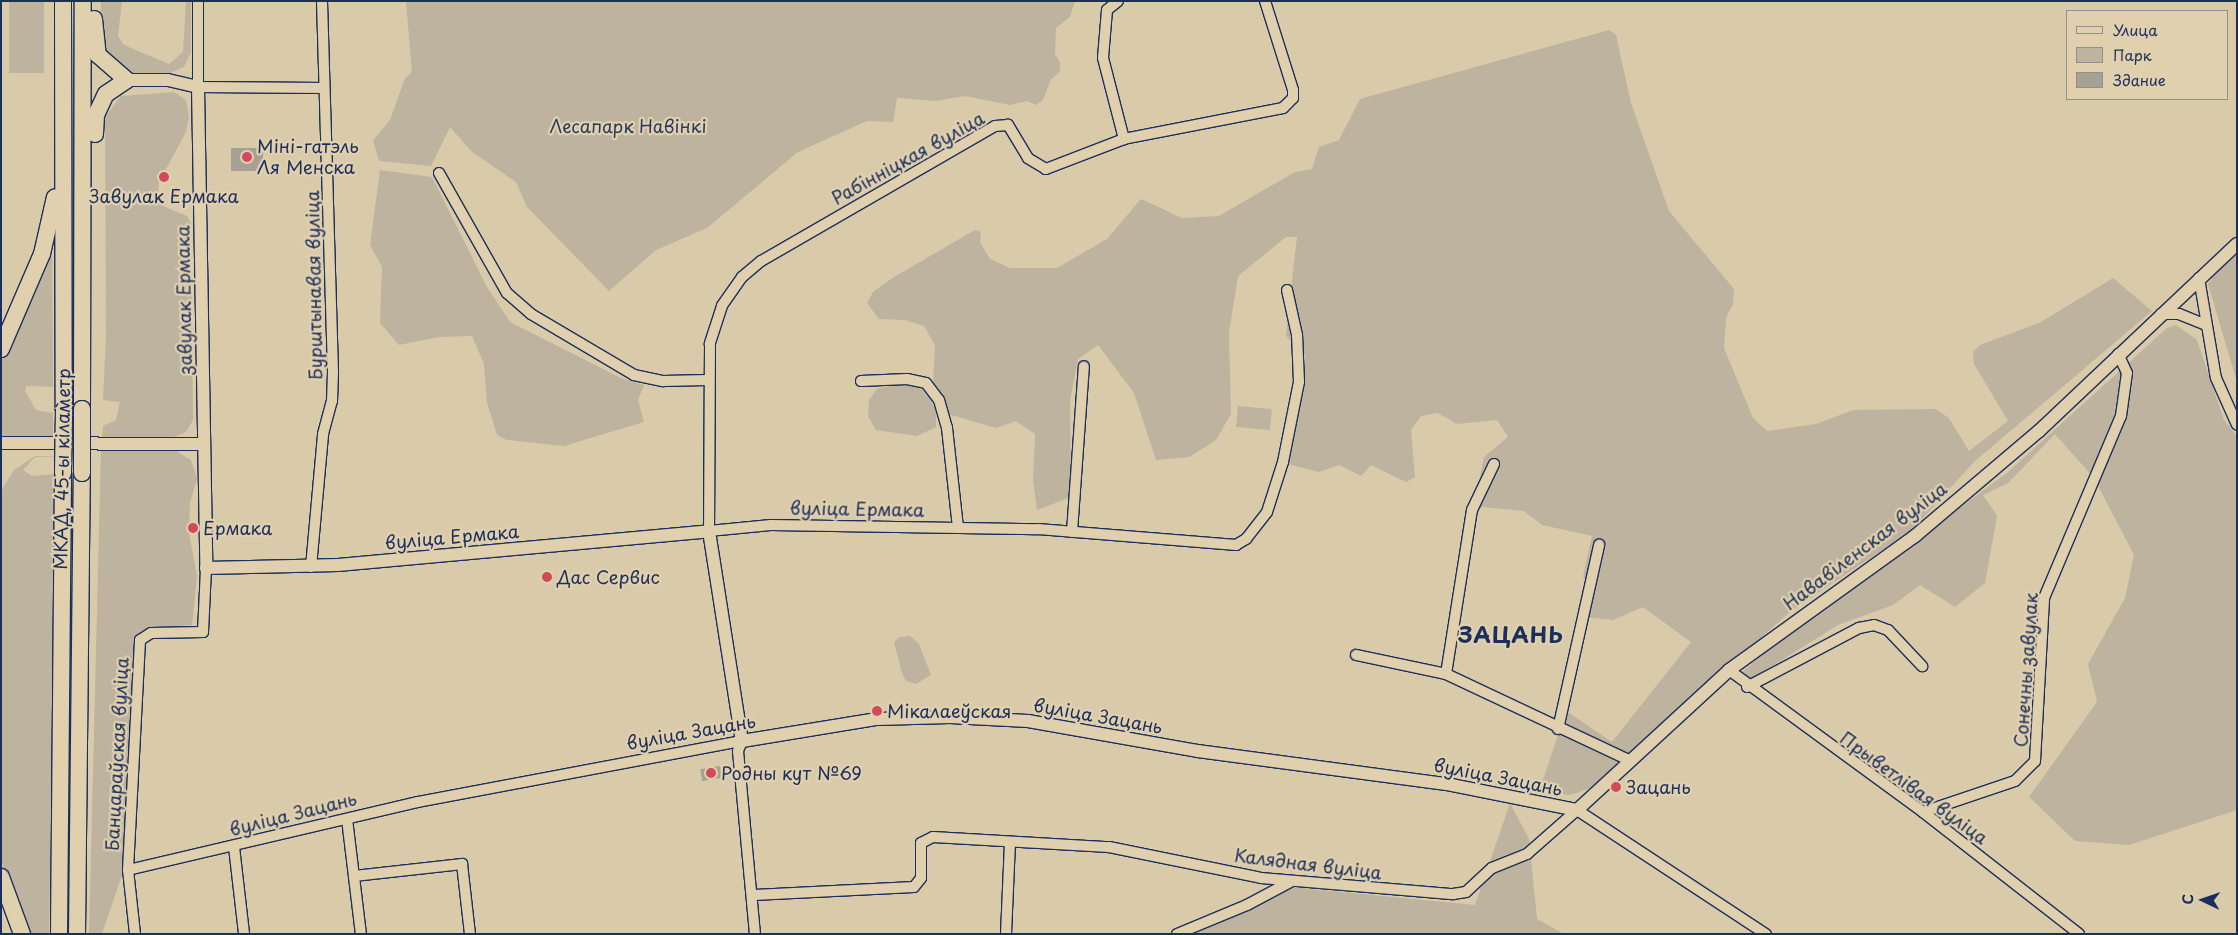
<!DOCTYPE html>
<html>
<head>
<meta charset="utf-8">
<style>
	body { margin:0 }
	#map { position:relative; width:2238px; height:935px; overflow:hidden; background:#d9caaa; font-family:"Playpen Sans",sans-serif }
	div>[style] { position:absolute }
	[style*='--x'] { left:calc(var(--x)*1px); top:calc(var(--y)*1px); width:calc(var(--w)*1px); rotate:calc(var(--a)*1deg) }
	.green>* { inset:0; background:#bdb39e; transform-origin:0 0 }
	.building>* { inset:0; background:#a7a195; transform-origin:0 0 }
	.roads { filter:drop-shadow(1px 0 #1b2f5e) drop-shadow(-1px 0 #1b2f5e) drop-shadow(0 1px #1b2f5e) drop-shadow(0 -1px #1b2f5e) }
	.minor>* { height:10px; margin:-5px; padding:0 5px; transform-origin:5px; border-radius:5px; background:#e1d0ad }
	.tertiary>* { height:12px; margin:-6px; padding:0 6px; transform-origin:6px; border-radius:6px; background:#e1d0ad }
	.trunk>* { height:16px; margin:-8px; padding:0 8px; transform-origin:8px; border-radius:8px; background:#e1d0ad }
	.bridges { filter:drop-shadow(1px 0 #1b2f5e) drop-shadow(-1px 0 #1b2f5e) drop-shadow(0 1px #1b2f5e) drop-shadow(0 -1px #1b2f5e) }
	.trunk-bridge>* { height:16px; margin:-8px; padding:0 8px; transform-origin:8px; border-radius:8px; background:#e1d0ad }
	.dots>* { width:14px; height:14px; translate:-50% -50%; box-sizing:border-box; border:2px solid #e1d0ad; border-radius:50% }
	span { translate:-50% -50%; white-space:nowrap; text-align:center; line-height:1.15; -webkit-text-stroke:4.5px #e1d0ad; paint-order:stroke }
	.park-label { font-size:18px; color:#2b3c64 }
	.poi-label { font-size:18px; color:#1b2f5e }
	.left { translate:0 -50%; text-align:left }
	.street-label { font-size:18px; color:#1b2f5e }
	.district-label { font-size:22px; color:#1b2f5e; font-weight:700; letter-spacing:1px }
	.frame { position:absolute; inset:0; border:2px solid #1b2f5e; pointer-events:none }
	.legend { position:absolute; left:2066px; top:10px; width:162px; height:90px; box-sizing:border-box; background:#e1d0ad; border:1px solid #92908d; margin:0; padding:6px 9px; list-style:none; font-size:15px; color:#1b2f5e }
	.legend li { display:flex; align-items:center; gap:10px; height:25px }
	.legend b { width:25px; border:1px solid #92908d }
	.north { position:absolute; left:2178px; top:875px; width:50px; height:50px; -webkit-text-stroke:4px #e1d0ad; paint-order:stroke; rotate:273deg; font-size:14px; font-weight:700; line-height:20px; text-align:center; color:#1b2f5e }
	.north::after { content:''; display:block; margin:auto; width:18px; height:22px; background:#1b2f5e; clip-path:polygon(50% 0,100% 100%,50% 72%,0 100%) }
</style>
</head>
<body>
<div id="map">
	<div class="green">
		<div style="left:9px;top:1px;width:35px;height:72px"></div>
		<div style="clip-path:polygon(101px 1px,122px 1px,118px 36px,124px 45px,169px 64px,183px 52px,186px 1px,191px 1px,191px 52px,184px 67px,170px 73px,132px 73px,116px 66px,100px 44px)"></div>
		<div style="clip-path:polygon(406px 1px,1075px 1px,1070px 17px,1056px 28px,1055px 54px,1060px 62px,1060px 72px,1051px 79px,1043px 100px,1036px 105px,1027px 101px,1010px 105px,965px 96px,936px 101px,897px 98px,893px 122px,867px 121px,798px 152px,707px 228px,656px 250px,609px 291px,527px 207px,516px 182px,472px 152px,450px 127px,431px 166px,379px 161px,373px 140px,390px 120px,405px 78px,412px 72px)"></div>
		<div style="clip-path:polygon(1609px 30px,1616px 35px,1631px 103px,1669px 211px,1734px 289px,1733px 304px,1726px 318px,1724px 348px,1753px 418px,1767px 431px,1816px 424px,1853px 410px,1935px 409px,1949px 418px,1969px 451px,2008px 421px,1974px 364px,1973px 352px,1980px 345px,2041px 322px,2113px 278px,2152px 311px,1975px 461px,1912px 530px,1791px 611px,1626px 758px,1592px 787px,1577px 793px,1568px 795px,1540px 789px,1566px 711px,1612px 742px,1691px 642px,1643px 607px,1613px 620px,1584px 617px,1591px 584px,1583px 577px,1592px 536px,1542px 525px,1524px 511px,1482px 507px,1472px 518px,1484px 457px,1508px 437px,1497px 420px,1457px 424px,1438px 413px,1421px 416px,1411px 430px,1415px 477px,1406px 482px,1371px 465px,1361px 476px,1339px 465px,1319px 472px,1280px 462px,1303px 391px,1305px 356px,1286px 336px,1297px 237px,1286px 237px,1238px 276px,1229px 333px,1231px 414px,1216px 440px,1189px 457px,1156px 460px,1134px 393px,1098px 345px,1078px 359px,1070px 401px,1071px 497px,1037px 510px,1033px 480px,1035px 434px,1016px 421px,996px 428px,948px 414px,933px 383px,935px 345px,924px 326px,905px 320px,879px 319px,867px 303px,873px 292px,894px 277px,975px 230px,981px 232px,980px 242px,990px 259px,1010px 268px,1057px 268px,1107px 239px,1141px 199px,1182px 218px,1219px 216px,1295px 172px,1312px 169px,1319px 147px,1339px 140px,1360px 99px)"></div>
		<div style="clip-path:polygon(174px 92px,186px 100px,189px 117px,186px 132px,159px 182px,158px 192px,163px 206px,187px 216px,191px 223px,193px 420px,186px 432px,174px 437px,102px 439px,103px 426px,116px 420px,120px 402px,103px 400px,106px 335px,105px 117px,121px 96px)"></div>
		<div style="clip-path:polygon(380px 170px,432px 177px,487px 287px,510px 322px,621px 378px,644px 385px,638px 400px,644px 422px,564px 446px,507px 440px,497px 435px,487px 402px,484px 364px,472px 336px,439px 337px,399px 345px,380px 323px,382px 267px,370px 245px)"></div>
		<div style="clip-path:polygon(52px 244px,53px 387px,26px 386px,25px 391px,36px 410px,53px 413px,53px 439px,1px 436px,1px 354px)"></div>
		<div style="clip-path:polygon(2237px 253px,2237px 382px,2208px 284px,2221px 265px)"></div>
		<div style="clip-path:polygon(2176px 325px,2197px 340px,2224px 420px,2237px 436px,2237px 810px,2129px 845px,2075px 841px,2029px 797px,2097px 702px,2088px 664px,2125px 598px,2134px 555px,2094px 478px,2055px 434px,2008px 483px,1983px 495px,1997px 516px,1985px 583px,1955px 607px,1920px 585px,1893px 605px,1838px 625px,1745px 683px,1736px 677px,1800px 624px,2007px 473px,2167px 328px)"></div>
		<div style="clip-path:polygon(902px 383px,920px 387px,929px 398px,936px 411px,936px 427px,917px 436px,876px 430px,868px 416px,869px 400px,877px 389px)"></div>
		<div style="left:1238px;top:406px;width:34px;height:21px;rotate:5deg"></div>
		<div style="clip-path:polygon(101px 449px,176px 451px,191px 460px,197px 479px,190px 503px,189px 533px,197px 576px,192px 625px,152px 628px,141px 631px,134px 640px,123px 872px,102px 934px,89px 934px)"></div>
		<div style="clip-path:polygon(35px 456px,96px 456px,35px 457px,23px 470px,32px 476px,56px 474px,49px 934px,31px 934px,1px 860px,1px 491px,14px 470px)"></div>
		<div style="clip-path:polygon(910px 636px,919px 644px,931px 675px,916px 684px,906px 681px,902px 673px,894px 642px,899px 637px)"></div>
		<div style="clip-path:polygon(1510px 803px,1529px 839px,1537px 919px,1564px 934px,1195px 934px,1290px 887px,1475px 905px)"></div>
	</div>
	<div class="building">
		<div style="left:263px;top:148px;width:23px;height:32px;rotate:90deg"></div>
		<div style="left:720px;top:766px;width:12px;height:20px;rotate:81deg"></div>
	</div>
	<div class="roads">
		<div class="minor">
			<div style="--x:198;--y:1;--w:86;--a:90"></div>
			<div style="--x:198;--y:87;--w:126;--a:0.5"></div>
			<div style="--x:1118;--y:1;--w:14;--a:141"></div>
			<div style="--x:1107;--y:10;--w:48;--a:94.8"></div>
			<div style="--x:1103;--y:58;--w:84;--a:75.5"></div>
			<div style="--x:1265;--y:1;--w:93;--a:72.5"></div>
			<div style="--x:1293;--y:90;--w:8;--a:90"></div>
			<div style="--x:1293;--y:98;--w:14;--a:135"></div>
			<div style="--x:1283;--y:108;--w:162;--a:169"></div>
			<div style="--x:1124;--y:139;--w:84;--a:159"></div>
			<div style="--x:1046;--y:169;--w:21;--a:-149"></div>
			<div style="--x:1028;--y:158;--w:39;--a:-121"></div>
			<div style="--x:1008;--y:125;--w:13;--a:176"></div>
			<div style="--x:995;--y:126;--w:270;--a:150"></div>
			<div style="--x:761;--y:261;--w:25;--a:140"></div>
			<div style="--x:742;--y:277;--w:35;--a:125"></div>
			<div style="--x:722;--y:306;--w:40;--a:108"></div>
			<div style="--x:710;--y:344;--w:187;--a:90.3"></div>
			<div style="--x:709;--y:531;--w:62;--a:-5.5"></div>
			<div style="--x:771;--y:525;--w:267;--a:0.9"></div>
			<div style="--x:1038;--y:529;--w:199;--a:4.6"></div>
			<div style="--x:1236;--y:545;--w:12;--a:-31"></div>
			<div style="--x:1246;--y:539;--w:34;--a:-52"></div>
			<div style="--x:1267;--y:512;--w:52;--a:-72.3"></div>
			<div style="--x:1283;--y:462;--w:82;--a:-78.7"></div>
			<div style="--x:1299;--y:382;--w:47;--a:-92.4"></div>
			<div style="--x:1297;--y:335;--w:46;--a:-102.5"></div>
			<div style="--x:439;--y:173;--w:138;--a:60.5"></div>
			<div style="--x:507;--y:293;--w:32;--a:41"></div>
			<div style="--x:531;--y:314;--w:120;--a:30.6"></div>
			<div style="--x:634;--y:375;--w:30;--a:12"></div>
			<div style="--x:663;--y:381;--w:44;--a:-1.3"></div>
			<div style="--x:2199;--y:278;--w:101;--a:80.4"></div>
			<div style="--x:2216;--y:378;--w:51;--a:65.9"></div>
			<div style="--x:2161;--y:314;--w:18;--a:0"></div>
			<div style="--x:2179;--y:314;--w:29;--a:22"></div>
			<div style="--x:861;--y:381;--w:46;--a:-2.5"></div>
			<div style="--x:907;--y:379;--w:19;--a:12"></div>
			<div style="--x:926;--y:383;--w:21;--a:53"></div>
			<div style="--x:939;--y:400;--w:29;--a:74"></div>
			<div style="--x:947;--y:428;--w:100;--a:83.7"></div>
			<div style="--x:1072;--y:532;--w:166;--a:-85.9"></div>
			<div style="--x:311;--y:567;--w:134;--a:-84.8"></div>
			<div style="--x:323;--y:434;--w:34;--a:-75"></div>
			<div style="--x:332;--y:401;--w:29;--a:-88"></div>
			<div style="--x:333;--y:372;--w:371;--a:-91.7"></div>
			<div style="--x:1356;--y:655;--w:92;--a:11.9"></div>
			<div style="--x:1446;--y:674;--w:204;--a:25.2"></div>
			<div style="--x:1729;--y:670;--w:240;--a:36.2"></div>
			<div style="--x:1923;--y:812;--w:198;--a:38"></div>
			<div style="--x:1446;--y:674;--w:166;--a:-81"></div>
			<div style="--x:1472;--y:510;--w:51;--a:-64.4"></div>
			<div style="--x:1747;--y:687;--w:127;--a:-27.8"></div>
			<div style="--x:1859;--y:628;--w:15;--a:-11"></div>
			<div style="--x:1874;--y:625;--w:15;--a:20"></div>
			<div style="--x:1888;--y:630;--w:50;--a:46.6"></div>
			<div style="--x:1558;--y:729;--w:189;--a:-77.4"></div>
			<div style="--x:742;--y:741;--w:11;--a:112"></div>
			<div style="--x:738;--y:751;--w:184;--a:84.7"></div>
			<div style="--x:1923;--y:812;--w:97;--a:-18.6"></div>
			<div style="--x:2015;--y:781;--w:28;--a:-45"></div>
			<div style="--x:2035;--y:761;--w:163;--a:-86.8"></div>
			<div style="--x:2044;--y:598;--w:198;--a:-67.1"></div>
			<div style="--x:2121;--y:416;--w:43;--a:-82.1"></div>
			<div style="--x:2127;--y:373;--w:21;--a:-115"></div>
			<div style="--x:347;--y:819;--w:116;--a:83.1"></div>
			<div style="--x:234;--y:847;--w:88;--a:83.4"></div>
			<div style="--x:128;--y:870;--w:298;--a:-13.2"></div>
			<div style="--x:418;--y:802;--w:330;--a:-10.7"></div>
			<div style="--x:354;--y:876;--w:109;--a:-6.3"></div>
			<div style="--x:462;--y:864;--w:70;--a:83.5"></div>
			<div style="--x:754;--y:895;--w:160;--a:-2.9"></div>
			<div style="--x:914;--y:887;--w:11;--a:-52"></div>
			<div style="--x:921;--y:878;--w:35;--a:-90"></div>
			<div style="--x:921;--y:843;--w:13;--a:-27"></div>
			<div style="--x:933;--y:837;--w:176;--a:3.3"></div>
			<div style="--x:1109;--y:847;--w:155;--a:11.5"></div>
			<div style="--x:1261;--y:878;--w:193;--a:4.8"></div>
			<div style="--x:1453;--y:894;--w:13;--a:-9"></div>
			<div style="--x:1466;--y:892;--w:35;--a:-43"></div>
			<div style="--x:1492;--y:868;--w:38;--a:-22"></div>
			<div style="--x:1527;--y:854;--w:67;--a:-41.3"></div>
			<div style="--x:1577;--y:810;--w:226;--a:33.3"></div>
			<div style="--x:135;--y:934;--w:64;--a:-96.2"></div>
			<div style="--x:128;--y:870;--w:230;--a:-87"></div>
			<div style="--x:140;--y:640;--w:13;--a:-32"></div>
			<div style="--x:151;--y:633;--w:52;--a:-1.1"></div>
			<div style="--x:203;--y:632;--w:64;--a:-87.3"></div>
			<div style="--x:1006;--y:934;--w:92;--a:-87.5"></div>
			<div style="--x:1177;--y:934;--w:76;--a:-22.5"></div>
			<div style="--x:1247;--y:905;--w:51;--a:-28.1"></div>
		</div>
		<div class="tertiary">
			<div style="--x:127;--y:80;--w:41;--a:0"></div>
			<div style="--x:168;--y:80;--w:31;--a:13"></div>
			<div style="--x:198;--y:87;--w:481;--a:89"></div>
			<div style="--x:206;--y:568;--w:132;--a:-1.3"></div>
			<div style="--x:338;--y:565;--w:373;--a:-5.2"></div>
			<div style="--x:709;--y:531;--w:213;--a:81.1"></div>
			<div style="--x:742;--y:741;--w:137;--a:-9.3"></div>
			<div style="--x:877;--y:719;--w:73;--a:-1.6"></div>
			<div style="--x:950;--y:717;--w:78;--a:2.9"></div>
			<div style="--x:1028;--y:721;--w:173;--a:10"></div>
			<div style="--x:1198;--y:751;--w:256;--a:7.6"></div>
			<div style="--x:1452;--y:785;--w:127;--a:11.3"></div>
			<div style="--x:1577;--y:810;--w:207;--a:-42.6"></div>
			<div style="--x:1729;--y:670;--w:229;--a:-35.8"></div>
			<div style="--x:1915;--y:536;--w:162;--a:-40.3"></div>
			<div style="--x:2039;--y:431;--w:272;--a:-43.4"></div>
			<div style="--x:1;--y:443;--w:202;--a:0.3"></div>
		</div>
		<div class="trunk">
			<div style="--x:63;--y:1;--w:409;--a:89.9"></div>
			<div style="--x:94;--y:19;--w:36;--a:84"></div>
			<div style="--x:98;--y:55;--w:38;--a:41"></div>
			<div style="--x:95;--y:134;--w:19;--a:-87"></div>
			<div style="--x:96;--y:115;--w:23;--a:-65"></div>
			<div style="--x:106;--y:94;--w:25;--a:-34"></div>
			<div style="--x:1;--y:349;--w:103;--a:-66.7"></div>
			<div style="--x:42;--y:254;--w:58;--a:-77.2"></div>
			<div style="--x:82;--y:409;--w:408;--a:-89.9"></div>
			<div style="--x:1;--y:877;--w:61;--a:69.8"></div>
			<div style="--x:59;--y:934;--w:461;--a:-89.5"></div>
			<div style="--x:77;--y:934;--w:461;--a:-89.4"></div>
		</div>
	</div>
	<div class="bridges">
		<div class="trunk-bridge">
			<div style="--x:63;--y:473;--w:63;--a:-89.1"></div>
			<div style="--x:82;--y:473;--w:64;--a:-90"></div>
		</div>
	</div>
	<div class="dots">
		<div style="left:247px;top:157px;background:#d1495b"></div>
		<div style="left:164px;top:177px;background:#d1495b"></div>
		<div style="left:193px;top:528px;background:#d1495b"></div>
		<div style="left:547px;top:577px;background:#d1495b"></div>
		<div style="left:877px;top:711px;background:#d1495b"></div>
		<div style="left:711px;top:773px;background:#d1495b"></div>
		<div style="left:1616px;top:787px;background:#d1495b"></div>
	</div>
	<div class="park-label">
		<span style="left:628px;top:126px">Лесапарк Навінкі</span>
	</div>
	<div class="poi-label">
		<span class="left" style="left:257px;top:157px">Міні-гатэль<br>Ля Менска</span>
		<span style="left:164px;top:196px">Завулак Ермака</span>
		<span class="left" style="left:203px;top:528px">Ермака</span>
		<span class="left" style="left:557px;top:577px">Дас Сервис</span>
		<span class="left" style="left:887px;top:711px">Мікалаеўская</span>
		<span class="left" style="left:721px;top:773px">Родны кут №69</span>
		<span class="left" style="left:1626px;top:787px">Зацань</span>
	</div>
	<div class="street-label">
		<span style="left:908px;top:158px;rotate:-29deg">Рабінніцкая вуліца</span>
		<span style="left:314px;top:285px;rotate:-91deg">Бурштынавая вуліца</span>
		<span style="left:184px;top:300px;rotate:-91deg">завулак Ермака</span>
		<span style="left:62px;top:469px;rotate:-89deg">МКАД, 45-ы кіламетр</span>
		<span style="left:857px;top:509px;rotate:1deg">вуліца Ермака</span>
		<span style="left:452px;top:537px;rotate:-5deg">вуліца Ермака</span>
		<span style="left:1865px;top:546px;rotate:-37deg">Нававіленская вуліца</span>
		<span style="left:2026px;top:670px;rotate:-86deg">Сонечны завулак</span>
		<span style="left:1098px;top:716px;rotate:10deg">вуліца Зацань</span>
		<span style="left:691px;top:732px;rotate:-10deg">вуліца Зацань</span>
		<span style="left:117px;top:754px;rotate:-87deg">Банцараўская вуліца</span>
		<span style="left:1498px;top:777px;rotate:11deg">вуліца Зацань</span>
		<span style="left:1914px;top:788px;rotate:36deg">Прыветлівая вуліца</span>
		<span style="left:293px;top:814px;rotate:-14deg">вуліца Зацань</span>
		<span style="left:1308px;top:864px;rotate:7deg">Калядная вуліца</span>
	</div>
	<div class="district-label">
		<span style="left:1511px;top:634px">ЗАЦАНЬ</span>
	</div>
	<div class="frame"></div>
	<ul class="legend">
	<li><b style="height:6px;background:#e1d0ad"></b>Улица</li>
	<li><b style="height:14px;background:#bdb39e"></b>Парк</li>
	<li><b style="height:14px;background:#a7a195"></b>Здание</li>
	</ul>
	<div class="north">С</div>
</div>
</body>
</html>
